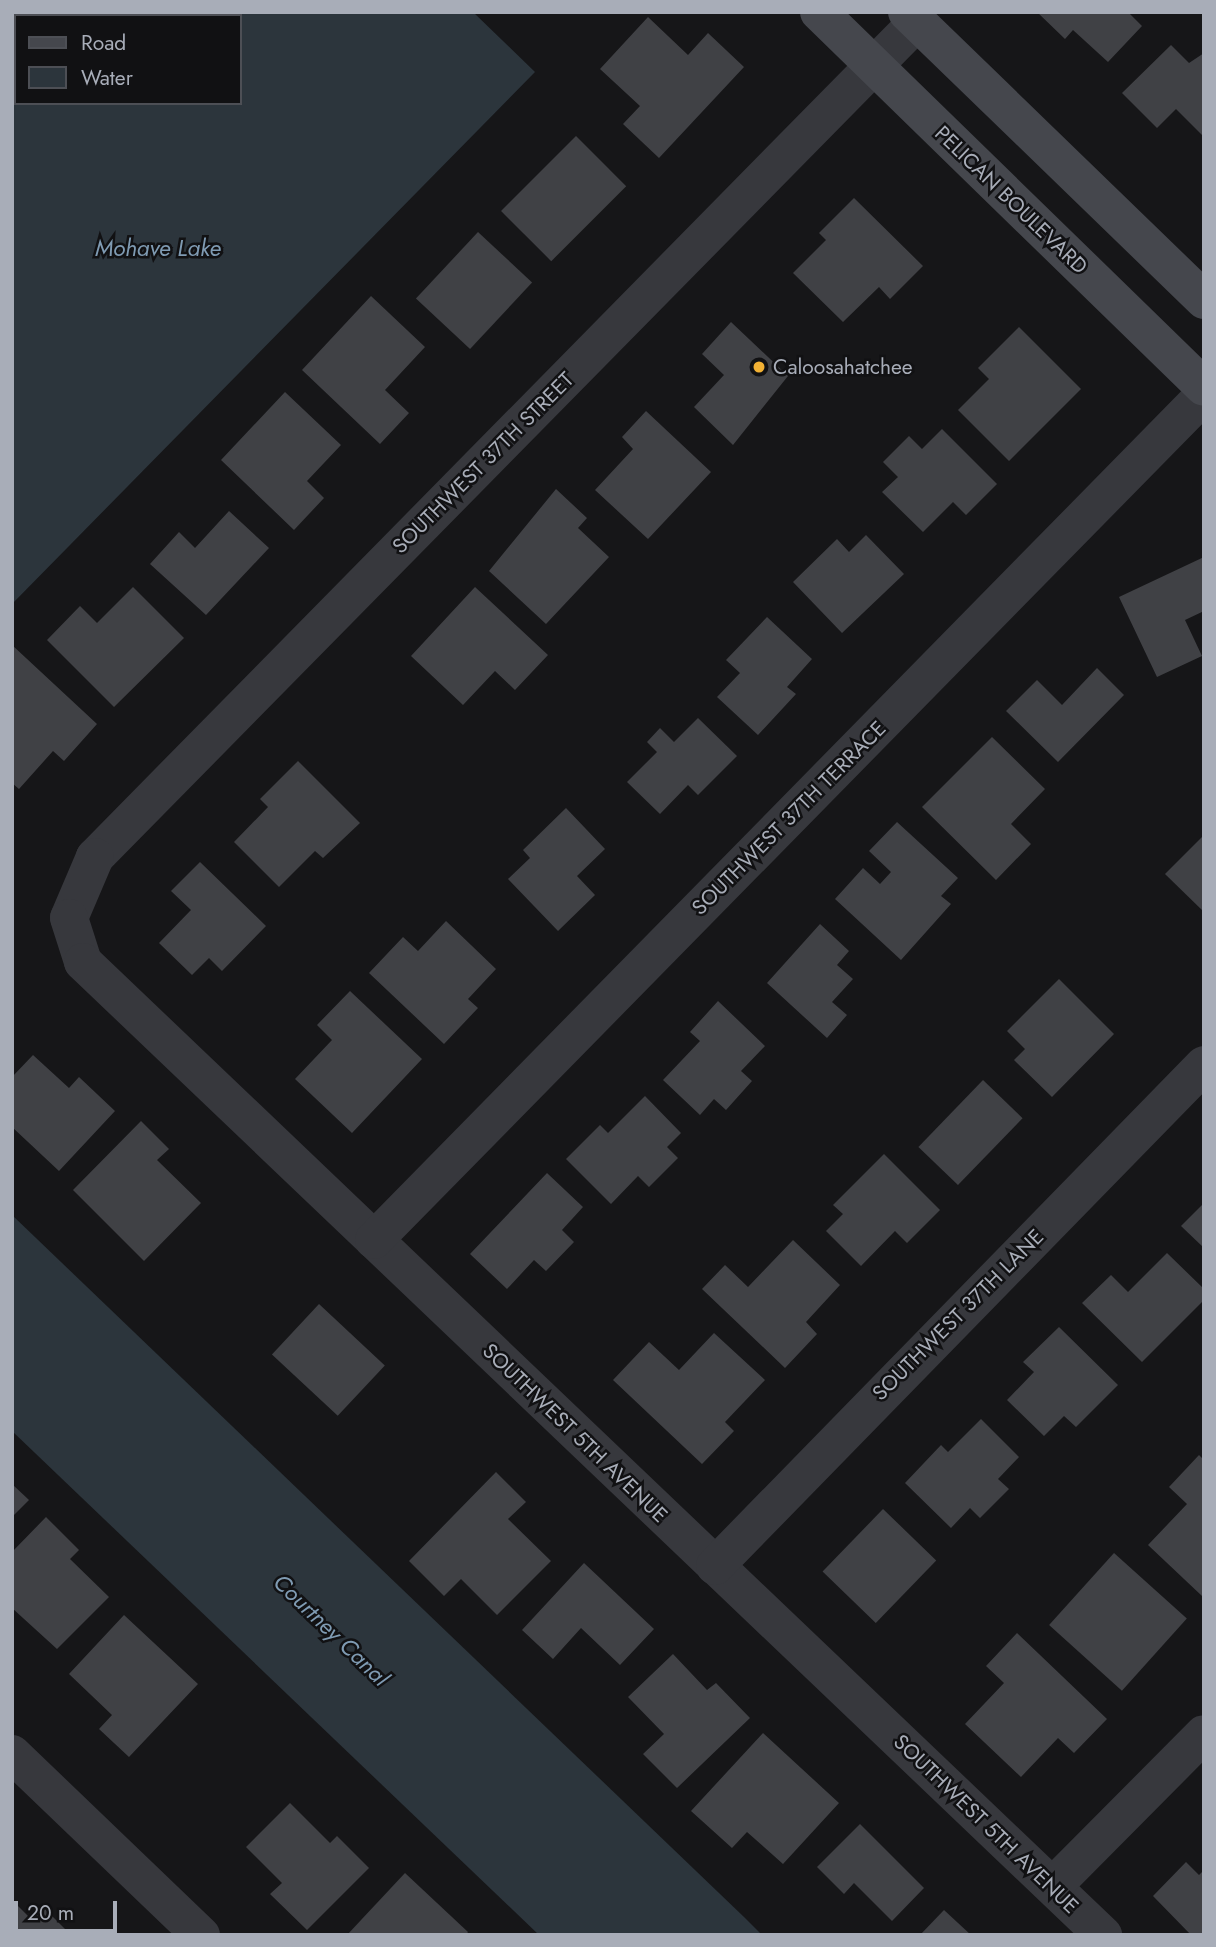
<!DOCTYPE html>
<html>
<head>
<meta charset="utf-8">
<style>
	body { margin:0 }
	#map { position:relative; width:1216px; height:1947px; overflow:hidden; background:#161618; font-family:Jost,sans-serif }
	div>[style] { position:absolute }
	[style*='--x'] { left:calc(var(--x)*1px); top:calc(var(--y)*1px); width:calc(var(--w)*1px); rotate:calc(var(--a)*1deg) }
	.water>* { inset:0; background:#2c353c }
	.building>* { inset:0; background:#404145; transform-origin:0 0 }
	.street>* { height:38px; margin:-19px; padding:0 19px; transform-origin:19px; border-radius:19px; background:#37383d }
	.secondary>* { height:38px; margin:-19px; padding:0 19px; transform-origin:19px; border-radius:19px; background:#45474d }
	.dots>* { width:19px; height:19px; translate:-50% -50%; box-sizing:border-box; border:4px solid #111113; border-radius:50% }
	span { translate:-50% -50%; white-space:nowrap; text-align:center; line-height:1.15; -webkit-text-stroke:5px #111113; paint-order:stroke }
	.street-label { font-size:21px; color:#a8adb8 }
	.poi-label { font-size:21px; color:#a8adb8 }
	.left { translate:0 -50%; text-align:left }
	.water-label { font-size:23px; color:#7f9bb3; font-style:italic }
	.frame { position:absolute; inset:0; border:14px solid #a8adb8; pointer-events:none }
	.legend { position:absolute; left:14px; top:14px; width:228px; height:91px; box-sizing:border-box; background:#111113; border:2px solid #4d4f55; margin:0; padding:9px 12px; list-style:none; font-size:21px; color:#a8adb8 }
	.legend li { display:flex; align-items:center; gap:14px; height:35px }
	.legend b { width:35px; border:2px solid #4d4f55 }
	.scale { position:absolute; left:14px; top:1901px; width:103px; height:32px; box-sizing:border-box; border:4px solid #a8adb8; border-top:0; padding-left:9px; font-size:21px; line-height:24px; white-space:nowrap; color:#a8adb8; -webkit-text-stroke:5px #111113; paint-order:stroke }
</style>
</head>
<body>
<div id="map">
	<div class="water">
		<div style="clip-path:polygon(evenodd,12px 12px,473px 12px,535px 72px,12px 604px,12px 12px,16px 16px,240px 16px,240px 103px,16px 103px,16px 16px)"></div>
		<div style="clip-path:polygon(12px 1215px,744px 1917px,762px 1935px,539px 1935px,12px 1431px)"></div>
	</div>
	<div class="building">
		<div style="clip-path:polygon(1037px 12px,1128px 12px,1142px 26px,1108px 62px,1073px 30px,1065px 39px)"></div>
		<div style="clip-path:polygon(648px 17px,688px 55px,708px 33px,744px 67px,659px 158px,623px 124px,640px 106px,600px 69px)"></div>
		<div style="clip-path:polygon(1171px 45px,1189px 63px,1204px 53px,1204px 137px,1176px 109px,1157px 128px,1122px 93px)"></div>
		<div style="left:576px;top:136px;width:71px;height:106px;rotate:45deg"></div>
		<div style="clip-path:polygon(854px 198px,923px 266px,890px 299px,879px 287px,843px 322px,793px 273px,826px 240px,819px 233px)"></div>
		<div style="left:478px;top:232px;width:74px;height:91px;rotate:43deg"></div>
		<div style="clip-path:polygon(371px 296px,425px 347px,385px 390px,409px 413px,380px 444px,302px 370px)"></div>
		<div style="clip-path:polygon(731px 322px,788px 376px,733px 445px,694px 407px,724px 375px,702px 354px)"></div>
		<div style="clip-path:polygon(1019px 327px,1081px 389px,1009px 461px,958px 410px,989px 379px,978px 368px)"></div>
		<div style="clip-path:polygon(285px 392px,341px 445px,307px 481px,324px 498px,294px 530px,221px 460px)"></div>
		<div style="clip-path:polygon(646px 411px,711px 472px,648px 539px,595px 490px,633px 449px,622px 437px)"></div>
		<div style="clip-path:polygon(942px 429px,997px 484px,966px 515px,953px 502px,923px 532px,882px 492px,898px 477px,883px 462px,909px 436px,922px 449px)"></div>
		<div style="clip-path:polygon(556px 489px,587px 518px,578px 528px,609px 557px,546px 624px,489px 571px)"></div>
		<div style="clip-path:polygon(229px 511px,269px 548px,206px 615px,150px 564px,179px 532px,195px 548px)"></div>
		<div style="clip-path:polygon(866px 535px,904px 574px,842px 633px,793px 582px,837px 539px,849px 552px)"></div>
		<div style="clip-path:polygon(1204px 557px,1204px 611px,1185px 620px,1202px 656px,1157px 677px,1119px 597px)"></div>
		<div style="clip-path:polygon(133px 587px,184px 638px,114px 707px,47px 640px,80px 606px,97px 623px)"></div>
		<div style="clip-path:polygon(475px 587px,548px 655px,515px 690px,495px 671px,463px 705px,411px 656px)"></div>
		<div style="clip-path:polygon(767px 617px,812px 659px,787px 687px,796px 694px,758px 735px,717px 697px,740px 673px,726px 660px)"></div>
		<div style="clip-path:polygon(12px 645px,97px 724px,64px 761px,53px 751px,19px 789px,12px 783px)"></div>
		<div style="clip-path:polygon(1097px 668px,1124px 695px,1058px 762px,1006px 711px,1037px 680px,1062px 705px)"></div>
		<div style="clip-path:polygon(698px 718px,737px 756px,698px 795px,688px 785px,660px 814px,627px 782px,657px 752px,647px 742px,660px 728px,674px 742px)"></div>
		<div style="clip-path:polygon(992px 737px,1045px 789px,1011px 824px,1031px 844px,996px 880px,922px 807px)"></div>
		<div style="clip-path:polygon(298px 761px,360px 823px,323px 858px,315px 851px,279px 887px,234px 842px,268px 807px,260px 799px)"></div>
		<div style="clip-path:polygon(566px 808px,605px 849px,577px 876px,595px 895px,558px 931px,508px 879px,530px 858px,523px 850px)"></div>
		<div style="clip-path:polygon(897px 822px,958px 878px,941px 896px,951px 904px,901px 960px,835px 899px,863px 868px,880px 884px,891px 872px,869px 851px)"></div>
		<div style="clip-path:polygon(1204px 835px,1204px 912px,1165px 874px)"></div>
		<div style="clip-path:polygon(200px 862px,266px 926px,222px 971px,209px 958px,192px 975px,159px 943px,191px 910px,171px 891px)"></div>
		<div style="clip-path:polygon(446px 921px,496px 969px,468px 999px,478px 1008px,444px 1044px,369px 973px,403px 937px,418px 951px)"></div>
		<div style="clip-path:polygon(820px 924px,849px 951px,837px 965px,853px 979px,832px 1002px,847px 1015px,827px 1038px,767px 983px)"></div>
		<div style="clip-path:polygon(1059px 979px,1114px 1034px,1052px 1097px,1014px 1060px,1025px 1049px,1007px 1031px)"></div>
		<div style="clip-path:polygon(350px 991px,422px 1059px,352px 1133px,295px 1079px,332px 1040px,317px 1025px)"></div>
		<div style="clip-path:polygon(718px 1001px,765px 1046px,741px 1071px,752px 1081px,726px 1110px,714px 1099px,700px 1115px,663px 1080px,700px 1041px,690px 1032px)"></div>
		<div style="clip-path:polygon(33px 1055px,69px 1088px,79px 1077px,115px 1111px,59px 1171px,12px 1127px,12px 1077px)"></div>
		<div style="left:983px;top:1080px;width:55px;height:93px;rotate:44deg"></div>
		<div style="clip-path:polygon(645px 1096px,681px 1133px,667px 1147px,678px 1158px,649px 1187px,638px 1176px,611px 1204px,566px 1159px,600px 1125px,608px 1133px)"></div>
		<div style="clip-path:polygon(141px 1121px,169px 1149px,157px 1160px,201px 1203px,144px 1261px,73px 1190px)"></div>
		<div style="clip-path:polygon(884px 1154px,940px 1210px,907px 1243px,895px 1231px,861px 1266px,826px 1231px,843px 1214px,833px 1205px)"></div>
		<div style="clip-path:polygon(547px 1173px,583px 1207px,562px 1230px,574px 1242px,546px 1271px,534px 1260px,507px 1289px,470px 1254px)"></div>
		<div style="clip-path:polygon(1204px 1203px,1204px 1248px,1181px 1226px)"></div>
		<div style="clip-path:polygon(793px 1240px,840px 1285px,806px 1322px,817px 1334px,785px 1368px,702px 1289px,725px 1265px,748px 1287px)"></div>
		<div style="clip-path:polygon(1167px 1253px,1204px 1289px,1204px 1300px,1142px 1362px,1082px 1303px,1111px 1275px,1128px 1292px)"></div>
		<div style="left:319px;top:1304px;width:90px;height:69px;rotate:43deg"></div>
		<div style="clip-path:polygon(1059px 1327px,1118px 1385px,1076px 1427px,1064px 1416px,1044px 1436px,1007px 1400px,1034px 1372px,1023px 1362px)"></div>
		<div style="clip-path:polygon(714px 1333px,765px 1380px,725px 1422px,734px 1431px,702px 1464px,613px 1380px,649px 1342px,679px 1370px)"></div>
		<div style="clip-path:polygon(981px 1419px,1019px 1457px,998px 1479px,1009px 1489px,980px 1518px,970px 1508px,951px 1528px,905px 1483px,941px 1445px,948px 1452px)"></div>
		<div style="clip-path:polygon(1199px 1455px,1204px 1460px,1202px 1596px,1148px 1545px,1187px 1504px,1169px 1487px)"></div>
		<div style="clip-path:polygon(496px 1472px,526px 1502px,508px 1519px,551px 1561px,497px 1615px,461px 1579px,444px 1596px,409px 1561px)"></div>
		<div style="clip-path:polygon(12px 1484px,29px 1500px,12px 1517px)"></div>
		<div style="left:883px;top:1509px;width:74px;height:87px;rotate:44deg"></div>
		<div style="clip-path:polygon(46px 1517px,79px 1550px,70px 1559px,109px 1597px,57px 1649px,12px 1608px,12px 1552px)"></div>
		<div style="left:1114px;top:1553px;width:98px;height:97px;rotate:42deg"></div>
		<div style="clip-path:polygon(584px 1563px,654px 1629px,620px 1665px,581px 1628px,553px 1659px,522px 1630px)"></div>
		<div style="clip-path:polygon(124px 1615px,198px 1684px,129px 1757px,99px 1729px,112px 1715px,69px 1674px)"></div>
		<div style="clip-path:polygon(1017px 1633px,1107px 1719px,1074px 1753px,1058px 1738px,1021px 1777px,965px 1724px,1004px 1683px,986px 1666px)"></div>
		<div style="clip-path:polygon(673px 1654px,707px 1690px,716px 1683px,750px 1718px,677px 1788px,643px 1754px,664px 1734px,628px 1697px)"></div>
		<div style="clip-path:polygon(763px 1733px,839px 1803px,783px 1864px,747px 1832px,732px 1848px,691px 1811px)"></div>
		<div style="clip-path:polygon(290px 1803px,330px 1843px,337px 1836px,369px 1868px,307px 1930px,270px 1894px,282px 1883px,246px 1847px)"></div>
		<div style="clip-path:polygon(860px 1824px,924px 1888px,892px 1921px,854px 1883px,844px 1894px,817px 1867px)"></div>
		<div style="clip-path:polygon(1186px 1862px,1199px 1875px,1204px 1870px,1204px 1935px,1191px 1935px,1153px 1896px)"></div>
		<div style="clip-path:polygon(405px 1873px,468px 1932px,466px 1935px,347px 1935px)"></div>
		<div style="clip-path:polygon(12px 1900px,32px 1920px,44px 1908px,71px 1935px,12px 1935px)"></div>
		<div style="clip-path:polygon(944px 1910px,971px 1935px,920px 1935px)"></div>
	</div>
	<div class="street">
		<div style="--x:917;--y:22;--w:1172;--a:134.55"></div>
		<div style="--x:95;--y:857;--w:66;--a:113.1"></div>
		<div style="--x:69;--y:918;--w:46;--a:72.3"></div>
		<div style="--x:83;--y:962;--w:1410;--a:43.65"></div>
		<div style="--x:374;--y:1240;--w:1184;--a:-45.51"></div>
		<div style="--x:715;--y:1566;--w:700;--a:-45.69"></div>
		<div style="--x:12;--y:1754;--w:262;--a:43.8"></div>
		<div style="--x:1053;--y:1886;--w:214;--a:-45.2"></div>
	</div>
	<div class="secondary">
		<div style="--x:819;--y:12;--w:537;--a:44.25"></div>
		<div style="--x:907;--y:12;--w:414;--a:44.1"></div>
	</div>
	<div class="dots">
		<div style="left:759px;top:367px;background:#f2b134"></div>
	</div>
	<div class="street-label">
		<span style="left:1011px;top:200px;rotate:44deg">PELICAN BOULEVARD</span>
		<span style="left:483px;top:463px;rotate:-45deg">SOUTHWEST 37TH STREET</span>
		<span style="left:789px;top:818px;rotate:-45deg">SOUTHWEST 37TH TERRACE</span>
		<span style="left:958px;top:1315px;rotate:-45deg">SOUTHWEST 37TH LANE</span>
		<span style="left:575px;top:1433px;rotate:44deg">SOUTHWEST 5TH AVENUE</span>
		<span style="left:986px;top:1824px;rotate:44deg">SOUTHWEST 5TH AVENUE</span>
	</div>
	<div class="poi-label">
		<span class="left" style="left:773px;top:367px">Caloosahatchee</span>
	</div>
	<div class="water-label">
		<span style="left:158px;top:248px">Mohave Lake</span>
		<span style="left:331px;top:1630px;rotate:44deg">Courtney Canal</span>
	</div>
	<div class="frame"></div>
	<ul class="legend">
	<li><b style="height:9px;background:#45474d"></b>Road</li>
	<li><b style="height:19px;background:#2c353c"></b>Water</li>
	</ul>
	<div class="scale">20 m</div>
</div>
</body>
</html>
